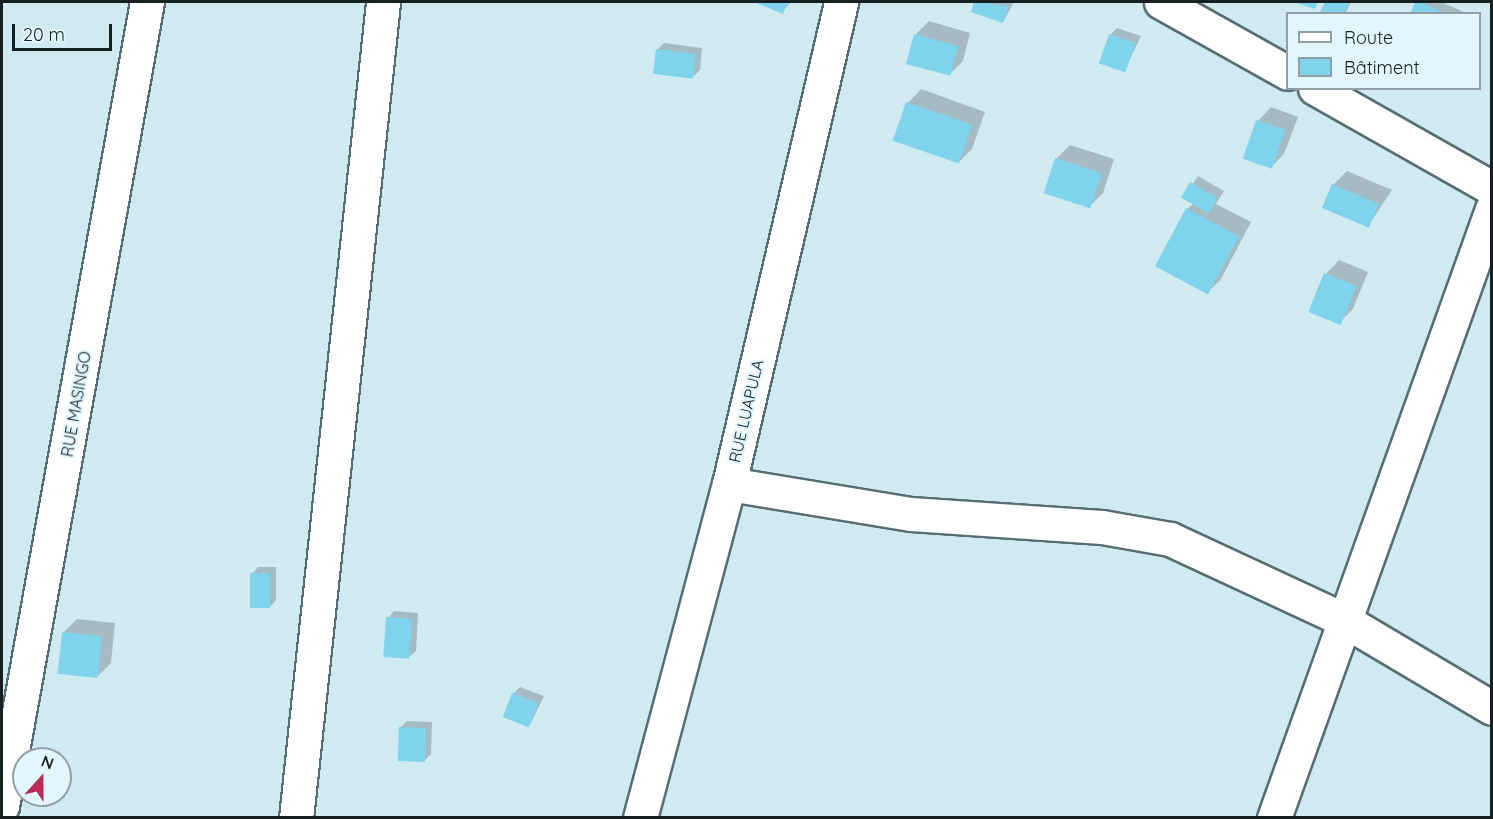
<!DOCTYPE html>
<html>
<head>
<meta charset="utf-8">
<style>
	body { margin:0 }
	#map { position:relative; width:1493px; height:819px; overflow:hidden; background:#d0eaf2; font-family:Quicksand,sans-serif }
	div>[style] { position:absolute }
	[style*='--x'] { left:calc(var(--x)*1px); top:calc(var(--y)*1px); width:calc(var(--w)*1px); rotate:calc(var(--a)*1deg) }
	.shadow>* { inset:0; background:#0003 }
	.building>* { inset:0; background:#80d3ec; transform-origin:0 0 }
	.roads { filter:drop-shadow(2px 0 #566d74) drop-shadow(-2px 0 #566d74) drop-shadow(0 2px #566d74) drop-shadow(0 -2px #566d74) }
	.minor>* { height:33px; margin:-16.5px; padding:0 16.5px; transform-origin:16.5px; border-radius:16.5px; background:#fff }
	span { translate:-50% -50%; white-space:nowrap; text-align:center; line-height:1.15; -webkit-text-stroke:4.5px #e1f6fd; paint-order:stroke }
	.street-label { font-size:16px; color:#161f22 }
	.frame { position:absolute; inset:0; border:3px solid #161f22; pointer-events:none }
	.legend { position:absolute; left:1286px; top:12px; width:195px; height:78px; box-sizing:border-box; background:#e1f6fd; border:2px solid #90a0a5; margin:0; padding:8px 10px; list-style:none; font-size:18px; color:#161f22 }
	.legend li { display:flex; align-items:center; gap:12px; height:30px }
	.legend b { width:30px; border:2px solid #90a0a5 }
	.north { position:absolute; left:12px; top:747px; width:60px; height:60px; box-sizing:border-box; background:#e1f6fd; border:2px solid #90a0a5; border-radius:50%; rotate:21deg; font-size:16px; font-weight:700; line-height:24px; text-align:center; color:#161f22 }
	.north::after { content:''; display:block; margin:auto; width:21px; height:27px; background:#ba2b55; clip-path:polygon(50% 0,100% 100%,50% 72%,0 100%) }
	.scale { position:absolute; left:12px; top:24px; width:100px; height:27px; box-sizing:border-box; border:3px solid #161f22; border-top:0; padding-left:8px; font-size:18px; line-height:21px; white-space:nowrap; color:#161f22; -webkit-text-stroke:4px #e1f6fd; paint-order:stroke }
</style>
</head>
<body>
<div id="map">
	<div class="shadow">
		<div style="clip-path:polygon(758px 2px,791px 2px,782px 12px)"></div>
		<div style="clip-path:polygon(976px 2px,1014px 2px,1003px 22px,972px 12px)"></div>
		<div style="clip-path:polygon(1327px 2px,1351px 2px,1345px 14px,1321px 14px)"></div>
		<div style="clip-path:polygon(1417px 2px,1441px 2px,1464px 12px,1412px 14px)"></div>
		<div style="clip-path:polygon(929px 21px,970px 33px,963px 61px,949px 75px,915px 35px)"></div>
		<div style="clip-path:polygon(1117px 28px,1141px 36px,1124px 71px,1110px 35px)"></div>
		<div style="clip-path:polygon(664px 43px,702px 48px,700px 70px,693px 77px,657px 50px)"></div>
		<div style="clip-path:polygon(921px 89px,985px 112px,972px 149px,958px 163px,908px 103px)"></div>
		<div style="clip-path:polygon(1271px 107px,1298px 117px,1284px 154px,1270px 168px,1258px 121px)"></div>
		<div style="clip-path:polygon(1070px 145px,1114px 159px,1103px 193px,1089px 207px,1045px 192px,1057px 158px)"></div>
		<div style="clip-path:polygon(1347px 171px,1392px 190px,1368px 226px,1333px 185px)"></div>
		<div style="clip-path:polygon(1198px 176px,1224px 191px,1216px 204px,1251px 222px,1221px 279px,1208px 292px,1187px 209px,1193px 204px,1183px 198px)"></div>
		<div style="clip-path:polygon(1339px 260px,1368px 272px,1353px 309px,1339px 323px,1326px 274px)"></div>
		<div style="clip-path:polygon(258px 567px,276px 567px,276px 600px,270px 607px,252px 574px)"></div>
		<div style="clip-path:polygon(394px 611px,418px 613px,416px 651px,409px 657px,388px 618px)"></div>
		<div style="clip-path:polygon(77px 619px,115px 623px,111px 663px,98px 676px,63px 633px)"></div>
		<div style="clip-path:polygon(520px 687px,544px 696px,530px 725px,513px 694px)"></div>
		<div style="clip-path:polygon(407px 721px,432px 722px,431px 754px,424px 761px,400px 728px)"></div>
	</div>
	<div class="building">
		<div style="clip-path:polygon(754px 2px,788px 2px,783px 14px)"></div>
		<div style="clip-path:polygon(974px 2px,1009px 6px,1003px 23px,971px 12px)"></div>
		<div style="clip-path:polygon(1293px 2px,1318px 2px,1315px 9px)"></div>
		<div style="clip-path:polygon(1325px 2px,1349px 2px,1343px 14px,1319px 14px)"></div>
		<div style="clip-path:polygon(1415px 2px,1420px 2px,1447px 14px,1410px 14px)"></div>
		<div style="left:914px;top:34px;width:46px;height:31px;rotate:15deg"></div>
		<div style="left:1109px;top:34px;width:28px;height:31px;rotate:19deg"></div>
		<div style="left:656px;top:49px;width:40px;height:25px;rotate:7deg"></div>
		<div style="left:906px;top:102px;width:70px;height:41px;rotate:19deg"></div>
		<div style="left:1256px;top:120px;width:31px;height:41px;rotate:19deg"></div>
		<div style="left:1055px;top:158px;width:49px;height:37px;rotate:18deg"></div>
		<div style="left:1190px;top:182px;width:32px;height:18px;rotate:30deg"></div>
		<div style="left:1332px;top:184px;width:51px;height:26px;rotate:23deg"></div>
		<div style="left:1186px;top:208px;width:60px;height:66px;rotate:28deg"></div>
		<div style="left:1324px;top:273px;width:35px;height:42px;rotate:22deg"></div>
		<div style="left:250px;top:573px;width:20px;height:35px"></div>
		<div style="left:386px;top:617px;width:26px;height:40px;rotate:4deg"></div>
		<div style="left:62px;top:632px;width:40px;height:42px;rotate:6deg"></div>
		<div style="left:512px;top:693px;width:28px;height:26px;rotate:21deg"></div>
		<div style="left:399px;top:727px;width:27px;height:34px;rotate:2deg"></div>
	</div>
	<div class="roads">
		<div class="minor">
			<div style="--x:1161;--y:2;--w:145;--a:29.2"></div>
			<div style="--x:1315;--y:88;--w:203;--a:29.5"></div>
			<div style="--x:729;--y:484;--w:184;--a:9.4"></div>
			<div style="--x:911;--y:514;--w:191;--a:3.9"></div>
			<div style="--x:1102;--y:527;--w:69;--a:10"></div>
			<div style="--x:1170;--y:539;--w:190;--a:24.9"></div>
			<div style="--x:1342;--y:619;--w:174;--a:30.7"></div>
			<div style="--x:2;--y:806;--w:817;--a:-79.78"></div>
			<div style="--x:296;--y:818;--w:821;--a:-83.91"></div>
			<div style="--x:640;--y:818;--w:346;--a:-75.1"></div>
			<div style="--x:729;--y:484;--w:495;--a:-76.9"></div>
			<div style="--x:1274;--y:818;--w:647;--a:-70.3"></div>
		</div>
	</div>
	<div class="street-label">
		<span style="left:76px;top:404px;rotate:-80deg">RUE MASINGO</span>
		<span style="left:746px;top:411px;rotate:-77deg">RUE LUAPULA</span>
	</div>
	<div class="frame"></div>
	<ul class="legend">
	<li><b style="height:8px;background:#fff"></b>Route</li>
	<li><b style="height:16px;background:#80d3ec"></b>Bâtiment</li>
	</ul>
	<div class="north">N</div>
	<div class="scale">20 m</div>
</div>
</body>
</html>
